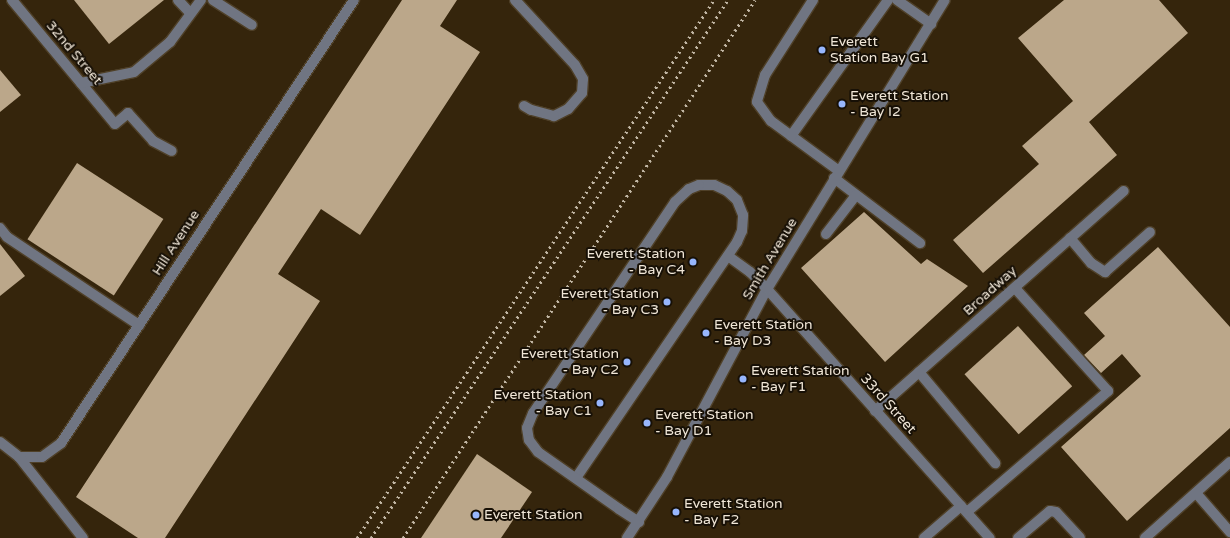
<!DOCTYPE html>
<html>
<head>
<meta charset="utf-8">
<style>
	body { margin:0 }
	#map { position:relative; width:1230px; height:538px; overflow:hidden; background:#35250c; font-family:"Varela Round",sans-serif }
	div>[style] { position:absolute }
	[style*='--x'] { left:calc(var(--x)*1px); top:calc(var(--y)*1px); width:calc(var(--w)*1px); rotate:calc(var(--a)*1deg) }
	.building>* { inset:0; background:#bba78a; transform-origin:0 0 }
	.roads { filter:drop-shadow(1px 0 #4f4028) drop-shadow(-1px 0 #4f4028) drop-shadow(0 1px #4f4028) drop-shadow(0 -1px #4f4028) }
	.minor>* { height:10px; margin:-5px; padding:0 5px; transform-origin:5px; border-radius:5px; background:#707582 }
	.rail>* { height:3px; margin-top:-1.5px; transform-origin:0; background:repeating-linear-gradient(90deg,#c2b7a5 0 2px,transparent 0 6px) }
	.dots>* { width:11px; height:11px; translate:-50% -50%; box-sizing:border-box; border:2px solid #171006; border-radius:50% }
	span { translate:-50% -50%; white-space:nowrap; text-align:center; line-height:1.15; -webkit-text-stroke:4px #171006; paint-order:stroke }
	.poi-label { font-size:14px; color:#f0e6d7 }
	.left { translate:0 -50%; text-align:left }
	.right { translate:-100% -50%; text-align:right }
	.street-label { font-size:14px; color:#f0e6d7 }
</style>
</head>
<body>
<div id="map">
	<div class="building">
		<div style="clip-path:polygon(74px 0,164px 0,109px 44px)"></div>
		<div style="clip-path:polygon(402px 0,457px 0,440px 26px,480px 52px,360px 235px,321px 209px,278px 274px,320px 301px,165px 538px,138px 538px,76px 497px)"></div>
		<div style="clip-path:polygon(1064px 0,1159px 0,1188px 33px,1089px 122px,1117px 155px,983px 273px,953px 240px,1039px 164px,1022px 146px,1073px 101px,1018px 38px)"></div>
		<div style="clip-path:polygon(0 70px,21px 95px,0 112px)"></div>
		<div style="left:77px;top:163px;width:103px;height:91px;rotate:33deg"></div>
		<div style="clip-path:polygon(864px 212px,921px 264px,927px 259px,968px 286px,885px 362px,801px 268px)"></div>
		<div style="clip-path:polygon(0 244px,25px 276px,0 296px)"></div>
		<div style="clip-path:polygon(1158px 247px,1230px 327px,1230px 428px,1127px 521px,1061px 447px,1141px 376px,1122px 354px,1101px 373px,1084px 355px,1105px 336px,1084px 313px)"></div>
		<div style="left:1018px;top:326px;width:81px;height:72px;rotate:48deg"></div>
		<div style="clip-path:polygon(477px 454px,532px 492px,501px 538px,421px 538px)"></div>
	</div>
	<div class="roads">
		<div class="minor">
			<div style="--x:12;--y:0;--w:161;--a:50.3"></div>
			<div style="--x:115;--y:124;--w:17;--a:-40"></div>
			<div style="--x:128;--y:113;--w:38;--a:48"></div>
			<div style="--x:153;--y:141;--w:21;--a:28"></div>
			<div style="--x:178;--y:0;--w:18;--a:47"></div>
			<div style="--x:213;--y:0;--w:46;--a:32.7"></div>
			<div style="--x:515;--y:0;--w:88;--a:47.3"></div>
			<div style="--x:575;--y:65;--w:16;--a:60"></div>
			<div style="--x:583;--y:79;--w:14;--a:94"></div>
			<div style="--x:582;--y:93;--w:21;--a:131"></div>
			<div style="--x:568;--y:109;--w:16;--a:153"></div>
			<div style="--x:554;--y:116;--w:24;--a:-165"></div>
			<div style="--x:531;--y:110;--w:8;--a:-150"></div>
			<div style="--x:813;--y:0;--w:89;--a:122.6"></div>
			<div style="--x:765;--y:75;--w:28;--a:107"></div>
			<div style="--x:757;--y:102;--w:24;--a:54"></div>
			<div style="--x:771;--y:121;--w:84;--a:36.3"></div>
			<div style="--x:897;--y:0;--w:42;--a:35.2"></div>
			<div style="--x:81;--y:83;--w:54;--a:-11.7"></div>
			<div style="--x:134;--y:72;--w:47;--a:-39.8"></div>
			<div style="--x:170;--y:42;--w:52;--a:-53.6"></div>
			<div style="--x:791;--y:136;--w:167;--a:-54.5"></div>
			<div style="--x:834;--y:178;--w:108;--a:37.1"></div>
			<div style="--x:0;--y:228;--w:11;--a:52"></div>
			<div style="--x:7;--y:237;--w:159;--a:33.7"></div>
			<div style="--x:826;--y:234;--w:49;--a:-52.4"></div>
			<div style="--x:1070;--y:238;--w:33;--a:50"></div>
			<div style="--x:1091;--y:263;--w:17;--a:33"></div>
			<div style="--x:1105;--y:272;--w:60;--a:-41.6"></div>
			<div style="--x:728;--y:256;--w:27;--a:36"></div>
			<div style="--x:750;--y:272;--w:24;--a:45"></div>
			<div style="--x:767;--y:289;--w:334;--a:48.2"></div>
			<div style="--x:919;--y:372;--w:119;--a:50.1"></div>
			<div style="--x:875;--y:411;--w:332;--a:-41.5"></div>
			<div style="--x:0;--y:442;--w:24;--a:38"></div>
			<div style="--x:19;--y:457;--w:23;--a:0"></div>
			<div style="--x:42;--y:457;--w:24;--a:-36"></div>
			<div style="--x:61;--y:443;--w:531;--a:-56.52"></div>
			<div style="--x:19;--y:457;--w:103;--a:51.7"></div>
			<div style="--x:576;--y:478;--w:286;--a:-55.7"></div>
			<div style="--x:737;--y:242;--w:12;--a:-66"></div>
			<div style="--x:742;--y:231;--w:16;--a:-86"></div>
			<div style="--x:743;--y:215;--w:16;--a:-112"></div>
			<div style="--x:737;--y:200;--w:13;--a:-138"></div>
			<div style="--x:727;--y:191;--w:14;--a:-155"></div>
			<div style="--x:714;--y:185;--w:15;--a:180"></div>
			<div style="--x:699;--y:185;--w:11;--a:158"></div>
			<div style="--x:689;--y:189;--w:19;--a:137"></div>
			<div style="--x:675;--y:202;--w:254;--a:123.9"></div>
			<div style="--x:533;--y:413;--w:16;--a:112"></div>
			<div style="--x:527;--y:428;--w:12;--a:81"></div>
			<div style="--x:529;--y:440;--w:15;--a:53"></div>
			<div style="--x:538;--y:452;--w:99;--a:35.1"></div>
			<div style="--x:619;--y:509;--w:24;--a:33"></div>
			<div style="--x:1196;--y:493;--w:52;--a:48.9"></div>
			<div style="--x:967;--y:512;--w:186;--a:-40.6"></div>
			<div style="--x:1108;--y:391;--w:139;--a:-132.1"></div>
			<div style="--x:627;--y:538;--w:73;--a:-56.7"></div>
			<div style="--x:667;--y:477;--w:213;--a:-62"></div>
			<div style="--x:767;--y:289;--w:339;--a:-58.4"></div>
			<div style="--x:924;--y:538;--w:49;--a:-40.9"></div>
			<div style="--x:1018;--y:538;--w:42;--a:-40.2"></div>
			<div style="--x:1050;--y:511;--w:6;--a:9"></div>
			<div style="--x:1056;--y:512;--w:35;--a:47"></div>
			<div style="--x:1145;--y:538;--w:114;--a:-41.8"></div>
		</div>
	</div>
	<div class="rail">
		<div style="--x:357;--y:538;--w:646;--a:-56.43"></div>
		<div style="--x:371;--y:538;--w:646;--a:-56.43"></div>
		<div style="--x:403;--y:538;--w:643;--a:-56.8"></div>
	</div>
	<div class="dots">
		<div style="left:822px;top:50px;background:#97b6fd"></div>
		<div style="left:842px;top:104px;background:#97b6fd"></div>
		<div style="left:693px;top:262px;background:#97b6fd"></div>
		<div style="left:667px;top:302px;background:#97b6fd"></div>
		<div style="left:706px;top:333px;background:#97b6fd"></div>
		<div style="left:627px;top:362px;background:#97b6fd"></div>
		<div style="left:743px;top:379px;background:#97b6fd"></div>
		<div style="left:600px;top:403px;background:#97b6fd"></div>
		<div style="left:647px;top:423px;background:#97b6fd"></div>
		<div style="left:676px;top:512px;background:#97b6fd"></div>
		<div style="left:476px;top:515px;background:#97b6fd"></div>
	</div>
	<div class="poi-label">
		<span class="left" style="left:830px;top:50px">Everett<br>Station Bay G1</span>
		<span class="left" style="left:850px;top:104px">Everett Station<br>- Bay I2</span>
		<span class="right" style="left:685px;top:262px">Everett Station<br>- Bay C4</span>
		<span class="right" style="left:659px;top:302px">Everett Station<br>- Bay C3</span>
		<span class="left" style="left:714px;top:333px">Everett Station<br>- Bay D3</span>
		<span class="right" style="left:619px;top:362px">Everett Station<br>- Bay C2</span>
		<span class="left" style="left:751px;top:379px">Everett Station<br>- Bay F1</span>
		<span class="right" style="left:592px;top:403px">Everett Station<br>- Bay C1</span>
		<span class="left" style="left:655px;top:423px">Everett Station<br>- Bay D1</span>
		<span class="left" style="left:684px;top:512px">Everett Station<br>- Bay F2</span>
		<span class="left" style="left:484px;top:515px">Everett Station</span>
	</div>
	<div class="street-label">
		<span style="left:74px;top:53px;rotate:50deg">32nd Street</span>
		<span style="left:176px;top:243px;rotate:-57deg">Hill Avenue</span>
		<span style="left:770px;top:259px;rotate:-59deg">Smith Avenue</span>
		<span style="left:990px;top:291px;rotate:-42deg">Broadway</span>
		<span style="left:888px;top:404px;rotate:48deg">33rd Street</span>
	</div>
</div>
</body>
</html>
